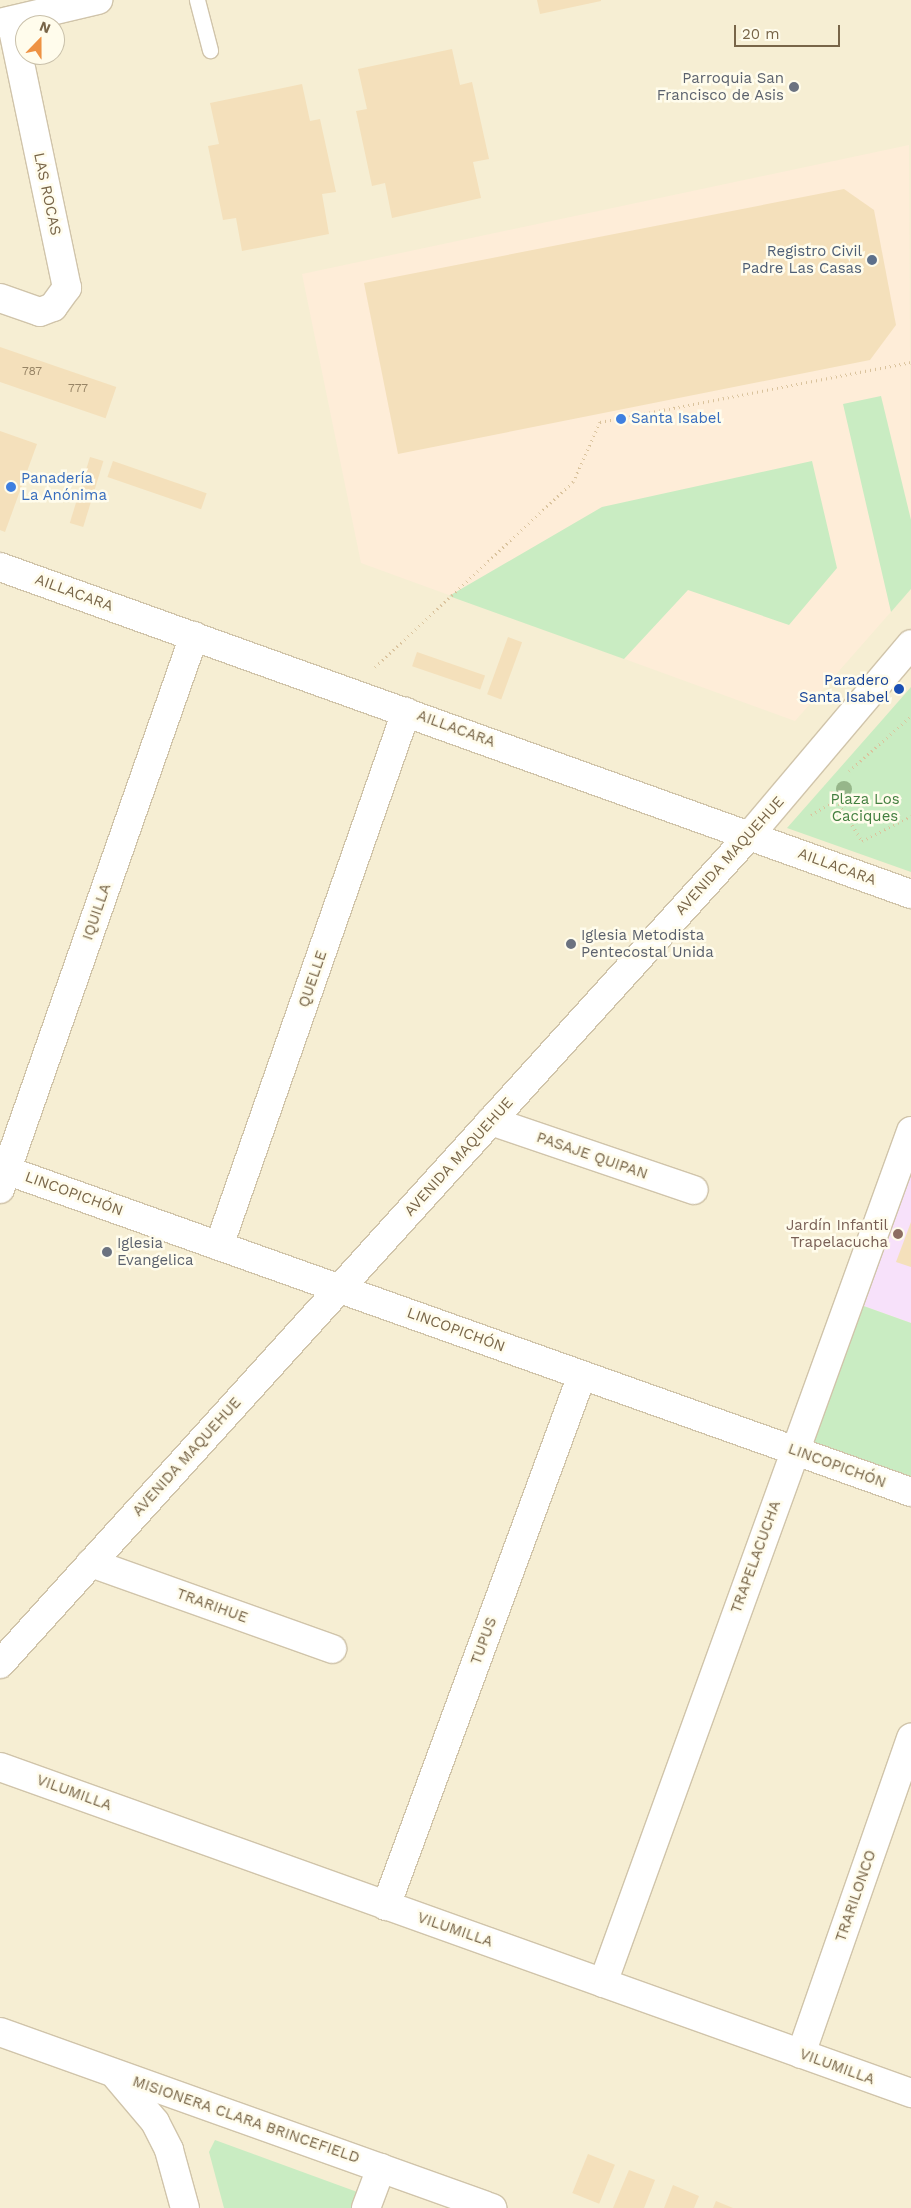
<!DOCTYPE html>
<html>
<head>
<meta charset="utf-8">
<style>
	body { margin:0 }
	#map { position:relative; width:911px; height:2208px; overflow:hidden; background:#fdfae5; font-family:"Work Sans",sans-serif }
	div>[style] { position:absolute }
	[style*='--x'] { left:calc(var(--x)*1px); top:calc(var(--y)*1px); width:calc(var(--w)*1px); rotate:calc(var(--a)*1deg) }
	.residential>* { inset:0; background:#f6eed3 }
	.commercial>* { inset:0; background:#feedd8 }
	.education>* { inset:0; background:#f7e1fa }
	.green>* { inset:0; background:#c9ecc2 }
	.building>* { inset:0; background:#f4e0bb; transform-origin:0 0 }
	.path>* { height:3px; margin-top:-1.5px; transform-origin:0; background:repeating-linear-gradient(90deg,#dac39d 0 1px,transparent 0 5px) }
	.roads { filter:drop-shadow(1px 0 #d0c4aa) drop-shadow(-1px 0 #d0c4aa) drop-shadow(0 1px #d0c4aa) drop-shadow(0 -1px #d0c4aa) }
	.service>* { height:15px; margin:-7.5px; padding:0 7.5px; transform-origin:7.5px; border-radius:7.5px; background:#fff }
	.minor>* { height:28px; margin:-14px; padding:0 14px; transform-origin:14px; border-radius:14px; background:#fff }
	.tertiary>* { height:28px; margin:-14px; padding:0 14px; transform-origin:14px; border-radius:14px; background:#fff }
	.secondary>* { height:28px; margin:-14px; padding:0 14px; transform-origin:14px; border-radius:14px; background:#fff }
	.trees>* { width:16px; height:16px; margin:-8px; border-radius:50%; background:#96b68a }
	.dots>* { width:14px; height:14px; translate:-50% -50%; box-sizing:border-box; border:2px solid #fffcec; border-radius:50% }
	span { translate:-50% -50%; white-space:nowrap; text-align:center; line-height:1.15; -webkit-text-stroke:5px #fffcec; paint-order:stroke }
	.number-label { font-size:12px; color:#978465 }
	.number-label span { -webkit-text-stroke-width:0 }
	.worship-label { font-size:15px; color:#5b616d }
	.right { translate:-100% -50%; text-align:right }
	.left { translate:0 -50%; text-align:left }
	.street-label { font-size:15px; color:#786548 }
	.service-label { font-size:15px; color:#4e5e75 }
	.shop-label { font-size:15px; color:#366cbe }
	.transit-label { font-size:15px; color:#164399 }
	.park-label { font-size:15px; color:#427f3f }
	.education-label { font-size:15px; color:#785e54 }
	.north { position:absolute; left:15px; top:15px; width:50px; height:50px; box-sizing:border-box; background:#fffcec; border:1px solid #c9c0aa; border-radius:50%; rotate:22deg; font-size:14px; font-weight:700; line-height:20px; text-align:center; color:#786548 }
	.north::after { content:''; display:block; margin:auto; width:18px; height:22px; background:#ee9243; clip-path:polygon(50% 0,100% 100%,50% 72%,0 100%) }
	.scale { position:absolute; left:734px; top:25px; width:106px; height:22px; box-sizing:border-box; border:2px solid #786548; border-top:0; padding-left:6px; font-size:15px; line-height:18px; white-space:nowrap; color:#786548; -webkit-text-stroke:4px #fffcec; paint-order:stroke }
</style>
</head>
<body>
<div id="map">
	<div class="residential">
		<div style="clip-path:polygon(evenodd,0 0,911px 0,911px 2208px,0 2208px,0 0,25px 25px,55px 25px,55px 55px,25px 55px,25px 25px)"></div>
	</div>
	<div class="commercial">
		<div style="clip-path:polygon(909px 145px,911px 589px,795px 721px,361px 563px,302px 274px)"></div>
	</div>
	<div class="education">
		<div style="clip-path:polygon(911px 1163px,911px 1323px,858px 1304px)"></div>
	</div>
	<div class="green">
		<div style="clip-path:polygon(881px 396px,911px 520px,911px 589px,891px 612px,843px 404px)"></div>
		<div style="clip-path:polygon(812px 461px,837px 568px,789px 625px,688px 590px,624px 659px,449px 596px,602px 507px)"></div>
		<div style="clip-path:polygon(911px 687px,911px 872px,787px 828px,883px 719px)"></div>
		<div style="clip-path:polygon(858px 1304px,911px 1323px,911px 1484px,807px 1446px)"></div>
		<div style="clip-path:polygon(215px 2140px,360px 2193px,354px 2208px,224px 2208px,209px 2152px)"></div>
	</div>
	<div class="building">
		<div style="clip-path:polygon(537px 0,601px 0,601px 1px,540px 14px)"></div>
		<div style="clip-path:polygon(452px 49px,460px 85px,472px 82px,489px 159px,473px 162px,481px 198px,392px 218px,385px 183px,372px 186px,356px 111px,367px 109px,358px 69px)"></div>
		<div style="clip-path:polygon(302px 84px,310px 121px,320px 119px,336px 192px,322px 194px,329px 234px,242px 251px,236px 218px,223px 220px,208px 146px,219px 144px,210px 103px)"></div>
		<div style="clip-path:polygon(844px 189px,874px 210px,896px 325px,870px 360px,398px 454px,364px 283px)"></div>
		<div style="left:0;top:347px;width:123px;height:33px;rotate:19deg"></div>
		<div style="clip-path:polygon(0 431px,37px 444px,5px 532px,0 530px)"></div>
		<div style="left:90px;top:457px;width:14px;height:69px;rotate:17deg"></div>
		<div style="left:113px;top:461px;width:99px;height:17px;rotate:19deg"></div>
		<div style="left:508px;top:637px;width:15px;height:61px;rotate:20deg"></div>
		<div style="left:417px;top:652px;width:72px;height:15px;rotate:19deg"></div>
		<div style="clip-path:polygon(911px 1222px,911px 1267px,896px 1262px)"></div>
		<div style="left:588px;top:2154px;width:29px;height:42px;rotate:22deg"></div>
		<div style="clip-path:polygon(629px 2170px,655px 2180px,644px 2208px,613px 2208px)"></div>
		<div style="clip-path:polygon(673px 2185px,699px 2196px,694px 2208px,664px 2208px)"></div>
		<div style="clip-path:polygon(716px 2201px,733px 2208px,713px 2208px)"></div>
	</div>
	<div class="path">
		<div style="--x:375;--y:667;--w:271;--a:-43.1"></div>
		<div style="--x:573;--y:482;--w:66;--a:-65.8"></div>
		<div style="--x:600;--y:422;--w:317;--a:-10.9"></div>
		<div style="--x:849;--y:771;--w:83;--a:-41.6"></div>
		<div style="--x:831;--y:791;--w:59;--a:58.2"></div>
		<div style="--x:862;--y:841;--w:55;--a:-27"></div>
		<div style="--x:811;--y:815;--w:27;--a:-31"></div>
	</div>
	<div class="roads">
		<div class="service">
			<div style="--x:197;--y:0;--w:52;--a:75.4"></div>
		</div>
		<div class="minor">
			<div style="--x:0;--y:23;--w:101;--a:-13.2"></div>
			<div style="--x:0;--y:298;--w:42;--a:19.3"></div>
			<div style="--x:40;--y:312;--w:14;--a:-21"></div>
			<div style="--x:53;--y:307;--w:24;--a:-54"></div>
			<div style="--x:67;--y:288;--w:273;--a:-101.8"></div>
			<div style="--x:0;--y:567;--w:968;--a:19.75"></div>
			<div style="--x:491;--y:1121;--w:214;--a:18.8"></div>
			<div style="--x:0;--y:1168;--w:967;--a:19.58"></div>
			<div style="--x:0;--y:1189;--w:586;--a:-70.67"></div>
			<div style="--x:219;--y:1246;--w:566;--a:-70.7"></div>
			<div style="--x:91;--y:1563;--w:256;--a:19.6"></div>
			<div style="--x:386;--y:1906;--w:566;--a:-69.74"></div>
			<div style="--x:603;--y:1983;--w:906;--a:-70.12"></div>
			<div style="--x:0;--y:2032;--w:523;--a:19.68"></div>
			<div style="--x:801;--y:2054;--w:335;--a:-70.8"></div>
			<div style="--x:117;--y:2077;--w:59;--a:49.8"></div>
			<div style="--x:155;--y:2122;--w:31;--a:63"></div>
			<div style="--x:169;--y:2150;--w:60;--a:74.6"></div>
			<div style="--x:366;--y:2208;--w:43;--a:-69.4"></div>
		</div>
		<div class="tertiary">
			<div style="--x:0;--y:1767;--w:968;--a:19.69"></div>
		</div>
		<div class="secondary">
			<div style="--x:0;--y:1664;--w:1117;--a:-47.87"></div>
			<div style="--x:749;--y:836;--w:251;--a:-49.8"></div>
		</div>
	</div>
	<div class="trees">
		<div style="left:844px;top:789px"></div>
	</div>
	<div class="dots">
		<div style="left:794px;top:87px;background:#6b7280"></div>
		<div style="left:872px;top:260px;background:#5c6f8a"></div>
		<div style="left:621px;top:419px;background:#3f7fe0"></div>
		<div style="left:11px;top:487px;background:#3f7fe0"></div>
		<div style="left:899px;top:689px;background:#1a4fb4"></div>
		<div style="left:571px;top:944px;background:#6b7280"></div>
		<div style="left:898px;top:1234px;background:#8d6e63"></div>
		<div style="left:107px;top:1252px;background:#6b7280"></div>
	</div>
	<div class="number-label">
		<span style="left:32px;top:372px">787</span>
		<span style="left:78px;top:389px">777</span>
	</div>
	<div class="worship-label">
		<span class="right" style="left:784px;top:87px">Parroquia San<br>Francisco de Asis</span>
		<span class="left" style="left:581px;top:944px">Iglesia Metodista<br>Pentecostal Unida</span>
		<span class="left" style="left:117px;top:1252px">Iglesia<br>Evangelica</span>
	</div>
	<div class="street-label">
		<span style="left:47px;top:194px;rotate:78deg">LAS ROCAS</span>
		<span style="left:74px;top:593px;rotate:20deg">AILLACARA</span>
		<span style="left:456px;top:729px;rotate:20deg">AILLACARA</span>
		<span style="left:730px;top:856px;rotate:-48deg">AVENIDA MAQUEHUE</span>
		<span style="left:837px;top:867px;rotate:20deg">AILLACARA</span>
		<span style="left:97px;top:912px;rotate:-71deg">IQUILLA</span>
		<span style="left:313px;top:979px;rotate:-71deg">QUELLE</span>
		<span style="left:592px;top:1156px;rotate:19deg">PASAJE QUIPAN</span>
		<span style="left:459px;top:1157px;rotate:-48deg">AVENIDA MAQUEHUE</span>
		<span style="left:74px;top:1194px;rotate:20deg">LINCOPICHÓN</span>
		<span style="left:456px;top:1330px;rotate:20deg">LINCOPICHÓN</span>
		<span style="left:187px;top:1457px;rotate:-48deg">AVENIDA MAQUEHUE</span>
		<span style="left:837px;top:1466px;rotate:20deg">LINCOPICHÓN</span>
		<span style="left:756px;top:1557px;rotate:-70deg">TRAPELACUCHA</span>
		<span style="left:212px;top:1606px;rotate:20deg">TRARIHUE</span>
		<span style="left:484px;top:1641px;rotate:-70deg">TUPUS</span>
		<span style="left:74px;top:1793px;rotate:20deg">VILUMILLA</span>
		<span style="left:856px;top:1896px;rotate:-71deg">TRARILONCO</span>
		<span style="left:455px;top:1930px;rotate:19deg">VILUMILLA</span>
		<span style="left:837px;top:2067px;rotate:20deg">VILUMILLA</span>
		<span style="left:246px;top:2120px;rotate:19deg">MISIONERA CLARA BRINCEFIELD</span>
	</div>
	<div class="service-label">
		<span class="right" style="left:862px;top:260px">Registro Civil<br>Padre Las Casas</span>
	</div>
	<div class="shop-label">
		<span class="left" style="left:631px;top:419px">Santa Isabel</span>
		<span class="left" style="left:21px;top:487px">Panadería<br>La Anónima</span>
	</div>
	<div class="transit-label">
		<span class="right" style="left:889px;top:689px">Paradero<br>Santa Isabel</span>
	</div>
	<div class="park-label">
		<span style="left:865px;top:808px">Plaza Los<br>Caciques</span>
	</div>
	<div class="education-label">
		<span class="right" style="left:888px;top:1234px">Jardín Infantil<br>Trapelacucha</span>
	</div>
	<div class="north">N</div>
	<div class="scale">20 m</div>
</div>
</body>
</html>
